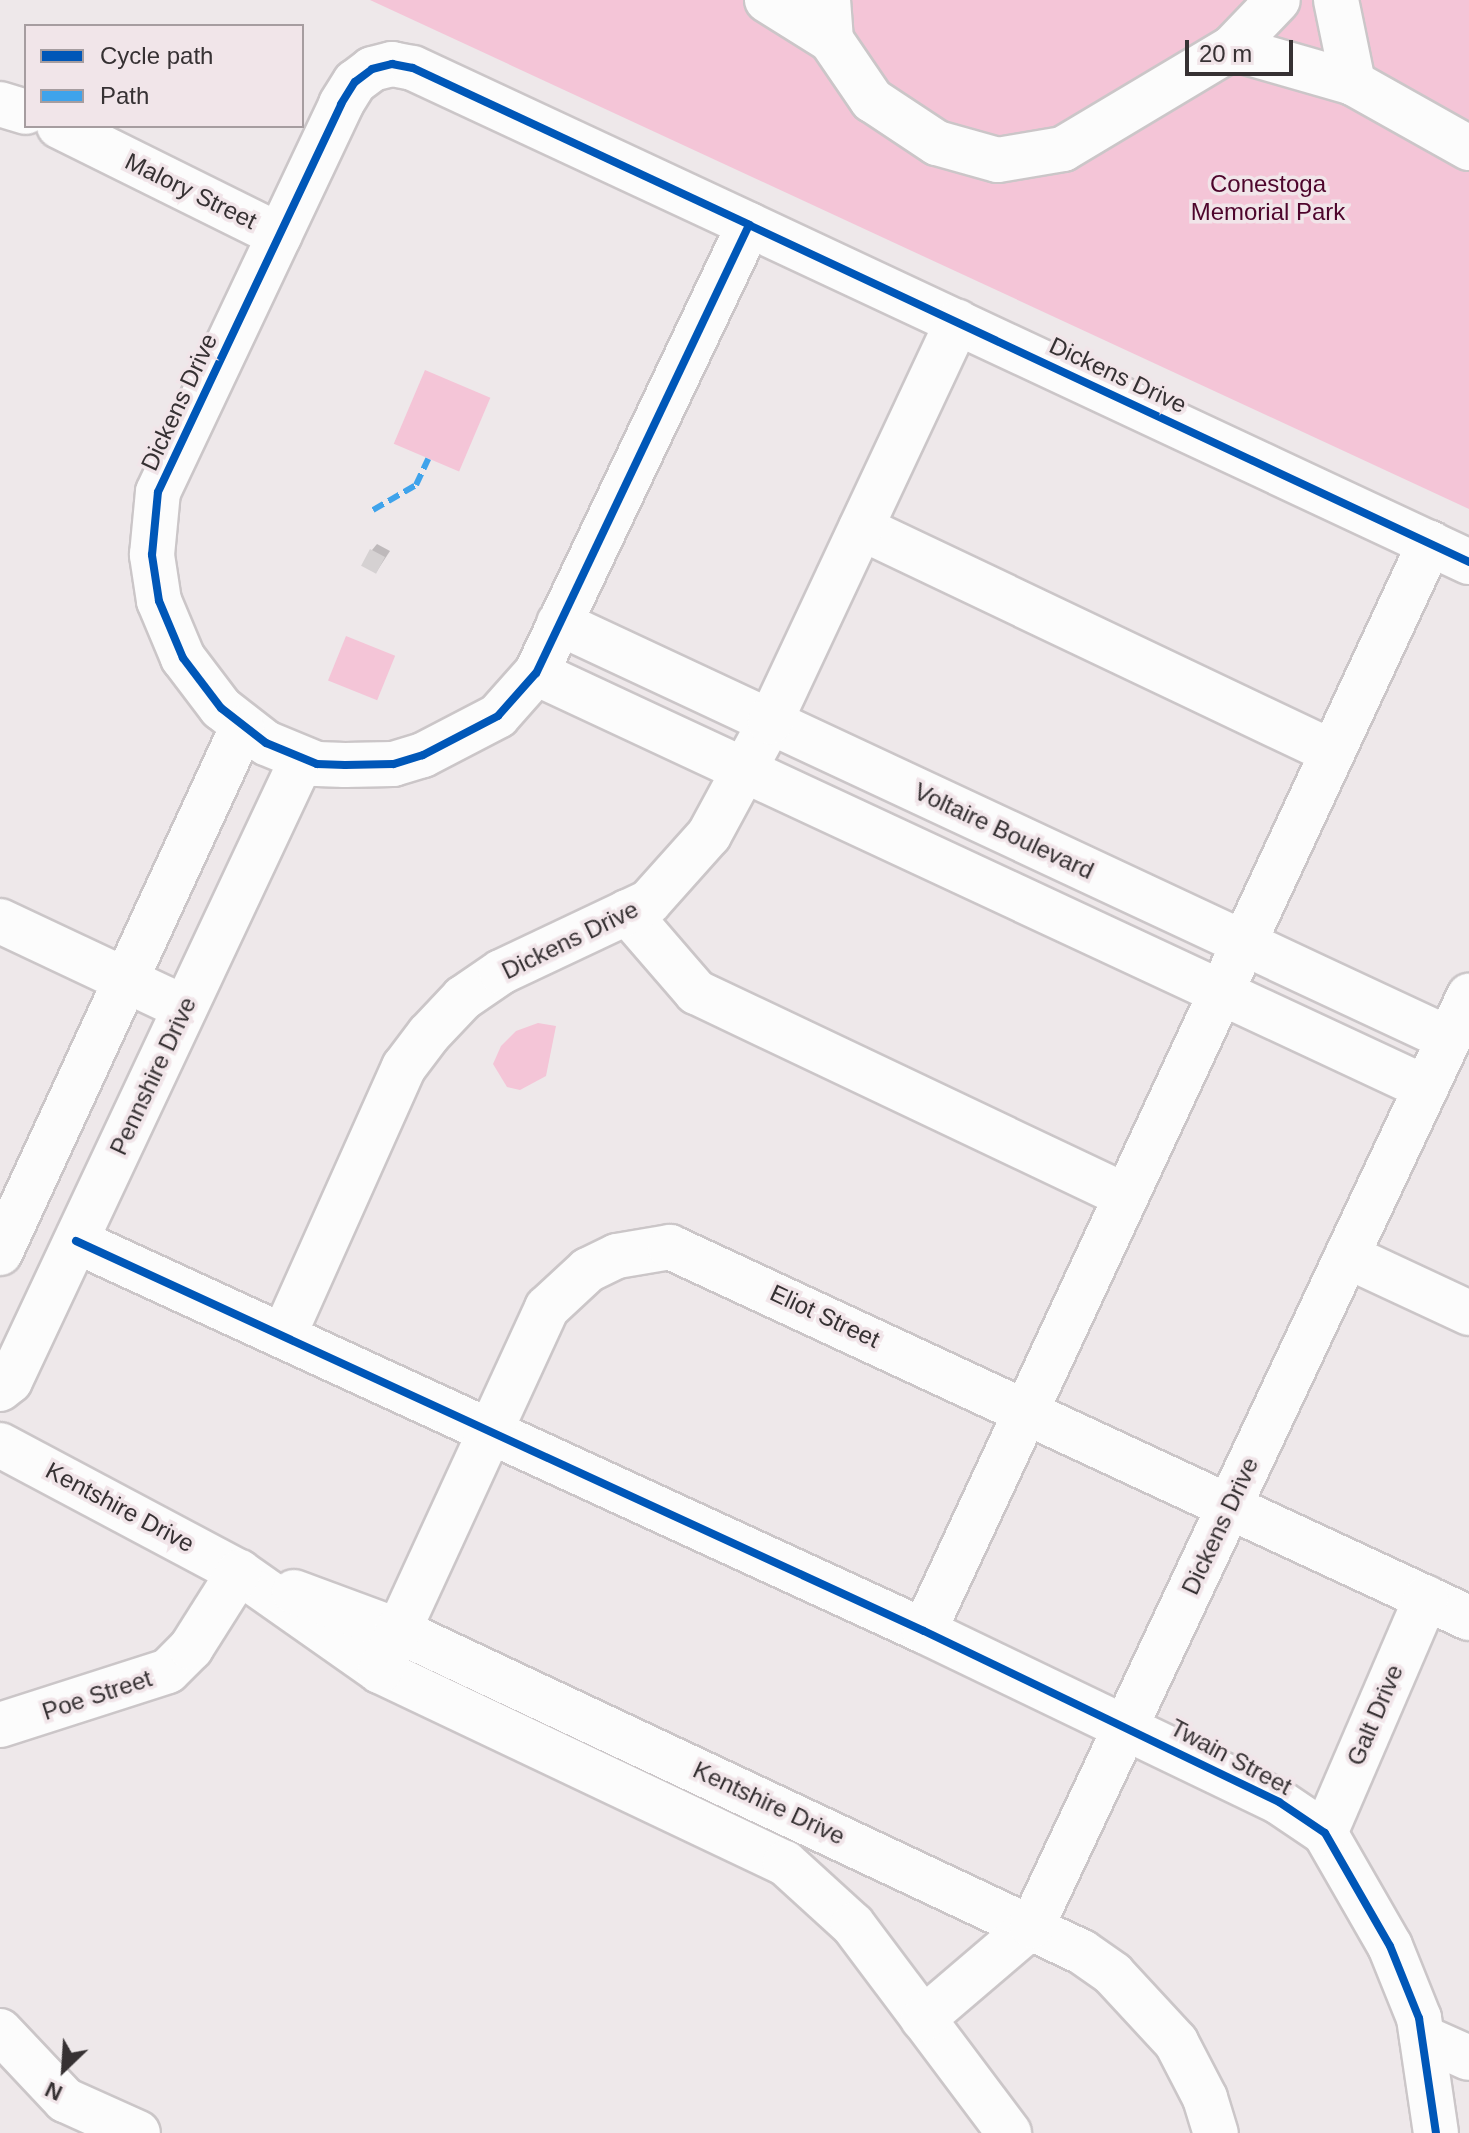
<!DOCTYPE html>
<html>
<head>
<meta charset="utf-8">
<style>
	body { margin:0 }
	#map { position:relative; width:1469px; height:2133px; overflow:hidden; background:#eee8ea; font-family:Helvetica,sans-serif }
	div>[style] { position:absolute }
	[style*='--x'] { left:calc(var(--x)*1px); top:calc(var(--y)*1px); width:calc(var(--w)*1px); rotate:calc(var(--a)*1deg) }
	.green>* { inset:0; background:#f4c5d7; transform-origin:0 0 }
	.shadow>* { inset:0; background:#0003 }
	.building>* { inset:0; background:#d5d1d2; transform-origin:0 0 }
	.roads { filter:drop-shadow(2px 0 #cbc6c8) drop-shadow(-2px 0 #cbc6c8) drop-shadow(0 2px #cbc6c8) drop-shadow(0 -2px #cbc6c8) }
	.minor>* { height:44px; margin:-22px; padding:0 22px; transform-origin:22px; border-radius:22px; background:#fcfcfc }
	.quiet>* { height:6px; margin-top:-3px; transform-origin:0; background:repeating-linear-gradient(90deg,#3fa3eb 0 12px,transparent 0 18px) }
	.cycleway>* { height:8px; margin:-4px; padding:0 4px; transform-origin:4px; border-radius:4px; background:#0057b8 }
	span { translate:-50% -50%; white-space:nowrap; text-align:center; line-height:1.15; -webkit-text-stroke:7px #f1e5e9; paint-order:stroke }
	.park-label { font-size:24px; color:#4e052c }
	.street-label { font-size:24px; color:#363133 }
	.legend { position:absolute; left:24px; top:24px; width:280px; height:104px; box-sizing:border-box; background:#f1e5e9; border:2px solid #a69da0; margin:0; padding:10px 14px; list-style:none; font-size:24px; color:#363133 }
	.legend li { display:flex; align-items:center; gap:16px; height:40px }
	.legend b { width:40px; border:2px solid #a69da0 }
	.north { position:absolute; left:24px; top:2029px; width:80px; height:80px; -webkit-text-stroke:6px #f1e5e9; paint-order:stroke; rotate:205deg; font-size:22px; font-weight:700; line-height:32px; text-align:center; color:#363133 }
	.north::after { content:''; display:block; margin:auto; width:28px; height:36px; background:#363133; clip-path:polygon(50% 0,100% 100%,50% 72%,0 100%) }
	.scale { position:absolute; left:1185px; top:40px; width:108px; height:36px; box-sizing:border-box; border:4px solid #363133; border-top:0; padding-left:10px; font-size:24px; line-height:28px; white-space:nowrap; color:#363133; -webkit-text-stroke:6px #f1e5e9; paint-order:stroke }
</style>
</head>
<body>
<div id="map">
	<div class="green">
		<div style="clip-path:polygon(370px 0,1469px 0,1469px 509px)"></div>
		<div style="left:425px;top:370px;width:71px;height:80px;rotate:23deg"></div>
		<div style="left:346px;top:636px;width:53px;height:48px;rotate:22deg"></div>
		<div style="clip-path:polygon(538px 1023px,556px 1026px,546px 1076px,520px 1090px,507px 1087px,493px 1064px,501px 1046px,516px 1031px)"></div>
	</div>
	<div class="shadow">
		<div style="clip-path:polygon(377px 544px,390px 551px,377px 571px,372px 550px)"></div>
	</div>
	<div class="building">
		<div style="left:370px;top:549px;width:17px;height:19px;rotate:28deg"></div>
	</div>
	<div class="roads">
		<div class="minor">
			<div style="--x:767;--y:0;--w:75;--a:32"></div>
			<div style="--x:828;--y:0;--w:40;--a:85.7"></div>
			<div style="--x:831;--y:40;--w:73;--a:55.7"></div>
			<div style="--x:872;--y:100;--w:78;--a:33.5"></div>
			<div style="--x:937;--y:143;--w:63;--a:15.6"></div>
			<div style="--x:998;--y:160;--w:66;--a:-9.6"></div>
			<div style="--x:1063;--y:149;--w:197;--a:-30.9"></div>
			<div style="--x:1232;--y:48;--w:126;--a:16.1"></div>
			<div style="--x:1353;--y:83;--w:133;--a:29.3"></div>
			<div style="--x:1336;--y:0;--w:85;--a:78.4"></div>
			<div style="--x:1232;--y:48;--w:66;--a:-46.2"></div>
			<div style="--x:0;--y:104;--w:27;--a:17"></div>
			<div style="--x:59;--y:126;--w:246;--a:26.4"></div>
			<div style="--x:749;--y:225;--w:496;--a:115.4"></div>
			<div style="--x:536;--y:673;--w:57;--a:131.5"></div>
			<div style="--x:498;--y:716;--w:85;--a:152.5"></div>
			<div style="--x:423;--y:755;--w:31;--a:163"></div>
			<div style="--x:393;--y:764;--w:48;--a:178.8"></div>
			<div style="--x:345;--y:765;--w:28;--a:-178"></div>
			<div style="--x:317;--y:764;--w:55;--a:-157.6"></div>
			<div style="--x:266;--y:743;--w:57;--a:-142.1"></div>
			<div style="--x:221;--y:708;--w:63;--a:-127.2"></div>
			<div style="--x:183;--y:658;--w:62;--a:-112.8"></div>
			<div style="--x:159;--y:601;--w:47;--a:-98.7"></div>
			<div style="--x:152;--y:555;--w:63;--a:-84.6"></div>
			<div style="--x:158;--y:492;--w:429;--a:-64.7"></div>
			<div style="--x:341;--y:104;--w:26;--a:-58"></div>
			<div style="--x:355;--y:82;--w:21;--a:-37"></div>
			<div style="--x:372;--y:69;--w:21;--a:-14"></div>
			<div style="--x:392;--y:64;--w:21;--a:11"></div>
			<div style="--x:413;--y:68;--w:371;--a:25"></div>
			<div style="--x:749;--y:225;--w:795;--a:25.08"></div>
			<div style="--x:861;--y:528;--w:522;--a:25.44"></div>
			<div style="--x:559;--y:623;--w:982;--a:25.05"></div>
			<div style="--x:536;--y:673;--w:982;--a:25"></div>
			<div style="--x:627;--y:912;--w:106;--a:49.2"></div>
			<div style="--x:696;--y:992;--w:475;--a:25.4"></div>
			<div style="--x:0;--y:921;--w:204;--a:25.2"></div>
			<div style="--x:76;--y:1241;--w:933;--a:24.7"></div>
			<div style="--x:924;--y:1631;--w:394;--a:25.7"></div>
			<div style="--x:1279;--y:1802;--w:55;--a:34"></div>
			<div style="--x:1325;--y:1833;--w:130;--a:60.1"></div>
			<div style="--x:1390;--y:1946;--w:78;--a:68.1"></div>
			<div style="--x:1419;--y:2018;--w:116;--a:81.6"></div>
			<div style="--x:0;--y:1253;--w:578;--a:-65.25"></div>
			<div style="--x:1347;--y:1256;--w:135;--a:25"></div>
			<div style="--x:284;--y:1335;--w:294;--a:-65.9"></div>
			<div style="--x:404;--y:1067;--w:41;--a:-52.9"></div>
			<div style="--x:429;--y:1034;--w:50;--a:-46.6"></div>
			<div style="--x:463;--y:998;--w:46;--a:-34.4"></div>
			<div style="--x:501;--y:972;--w:164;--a:-25.3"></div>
			<div style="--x:649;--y:902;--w:90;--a:-48.2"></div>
			<div style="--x:709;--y:835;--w:128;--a:-61.6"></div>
			<div style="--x:770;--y:722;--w:442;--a:-64.9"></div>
			<div style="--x:0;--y:1389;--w:13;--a:-39"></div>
			<div style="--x:10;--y:1381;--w:687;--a:-64.85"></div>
			<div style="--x:0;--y:1445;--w:271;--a:28"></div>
			<div style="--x:239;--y:1572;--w:172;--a:35.1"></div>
			<div style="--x:380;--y:1671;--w:448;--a:25.4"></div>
			<div style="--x:785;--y:1863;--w:92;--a:42.4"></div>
			<div style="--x:853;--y:1925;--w:260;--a:53.1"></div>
			<div style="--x:294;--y:1592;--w:110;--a:20.3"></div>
			<div style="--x:397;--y:1630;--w:757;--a:25.18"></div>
			<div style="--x:1082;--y:1952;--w:38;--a:35"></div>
			<div style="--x:1113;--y:1974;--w:93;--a:47.2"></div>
			<div style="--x:1176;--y:2042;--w:63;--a:62.6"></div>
			<div style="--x:1205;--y:2098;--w:37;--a:73"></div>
			<div style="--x:924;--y:1631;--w:1200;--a:-65.06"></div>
			<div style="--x:380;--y:1671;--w:400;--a:-65.3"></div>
			<div style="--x:547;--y:1308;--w:56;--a:-42.8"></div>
			<div style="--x:588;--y:1270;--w:32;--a:-26"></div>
			<div style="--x:617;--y:1256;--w:54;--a:-9.6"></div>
			<div style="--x:670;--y:1247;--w:881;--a:24.91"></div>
			<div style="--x:0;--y:1725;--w:176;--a:-17.8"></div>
			<div style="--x:168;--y:1671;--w:33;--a:-45"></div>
			<div style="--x:191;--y:1648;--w:90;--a:-57.7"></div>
			<div style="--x:1325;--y:1833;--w:256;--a:-66.7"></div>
			<div style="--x:923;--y:2019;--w:143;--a:-40.5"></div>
			<div style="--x:1032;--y:1926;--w:1028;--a:-64.83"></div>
			<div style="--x:0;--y:2031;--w:95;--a:46.7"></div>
			<div style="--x:65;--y:2100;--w:80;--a:24.3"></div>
			<div style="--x:1422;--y:2037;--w:51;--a:24.1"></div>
		</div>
	</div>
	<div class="quiet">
		<div style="--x:373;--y:510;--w:50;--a:-30.2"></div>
		<div style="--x:416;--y:485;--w:29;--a:-65"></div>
	</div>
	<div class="cycleway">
		<div style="--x:749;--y:225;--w:496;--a:115.4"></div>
		<div style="--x:536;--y:673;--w:57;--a:131.5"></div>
		<div style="--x:498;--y:716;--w:85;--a:152.5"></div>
		<div style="--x:423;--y:755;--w:31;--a:163"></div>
		<div style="--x:393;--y:764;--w:48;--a:178.8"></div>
		<div style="--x:345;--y:765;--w:28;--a:-178"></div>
		<div style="--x:317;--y:764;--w:55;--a:-157.6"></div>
		<div style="--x:266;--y:743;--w:57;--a:-142.1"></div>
		<div style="--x:221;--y:708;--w:63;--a:-127.2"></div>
		<div style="--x:183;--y:658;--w:62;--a:-112.8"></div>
		<div style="--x:159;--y:601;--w:47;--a:-98.7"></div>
		<div style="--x:152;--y:555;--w:63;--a:-84.6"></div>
		<div style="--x:158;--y:492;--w:429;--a:-64.7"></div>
		<div style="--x:341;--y:104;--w:26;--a:-58"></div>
		<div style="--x:355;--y:82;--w:21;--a:-37"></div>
		<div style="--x:372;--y:69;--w:21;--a:-14"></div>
		<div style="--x:392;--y:64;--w:21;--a:11"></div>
		<div style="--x:413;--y:68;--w:371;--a:25"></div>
		<div style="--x:749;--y:225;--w:795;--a:25.08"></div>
		<div style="--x:76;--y:1241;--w:933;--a:24.7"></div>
		<div style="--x:924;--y:1631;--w:394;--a:25.7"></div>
		<div style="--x:1279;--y:1802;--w:55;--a:34"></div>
		<div style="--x:1325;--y:1833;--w:130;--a:60.1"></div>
		<div style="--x:1390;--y:1946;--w:78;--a:68.1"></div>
		<div style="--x:1419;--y:2018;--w:116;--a:81.6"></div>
	</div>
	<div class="park-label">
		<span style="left:1268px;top:198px">Conestoga<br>Memorial Park</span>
	</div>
	<div class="street-label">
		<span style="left:191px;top:191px;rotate:26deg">Malory Street</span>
		<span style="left:1118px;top:375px;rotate:25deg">Dickens Drive</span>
		<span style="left:179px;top:402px;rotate:-65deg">Dickens Drive</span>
		<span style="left:1004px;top:831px;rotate:25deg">Voltaire Boulevard</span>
		<span style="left:570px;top:940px;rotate:-26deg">Dickens Drive</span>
		<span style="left:153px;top:1076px;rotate:-65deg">Pennshire Drive</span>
		<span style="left:825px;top:1316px;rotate:25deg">Eliot Street</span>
		<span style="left:120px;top:1507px;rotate:28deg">Kentshire Drive</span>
		<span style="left:1220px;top:1526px;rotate:-65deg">Dickens Drive</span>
		<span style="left:97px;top:1695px;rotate:-18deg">Poe Street</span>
		<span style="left:1375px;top:1715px;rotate:-67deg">Galt Drive</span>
		<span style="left:1231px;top:1757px;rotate:28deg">Twain Street</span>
		<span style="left:769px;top:1803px;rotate:25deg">Kentshire Drive</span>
	</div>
	<ul class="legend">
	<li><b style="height:10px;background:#0057b8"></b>Cycle path</li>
	<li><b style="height:10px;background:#3fa3eb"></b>Path</li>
	</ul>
	<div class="north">N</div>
	<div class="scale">20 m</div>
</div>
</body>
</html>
